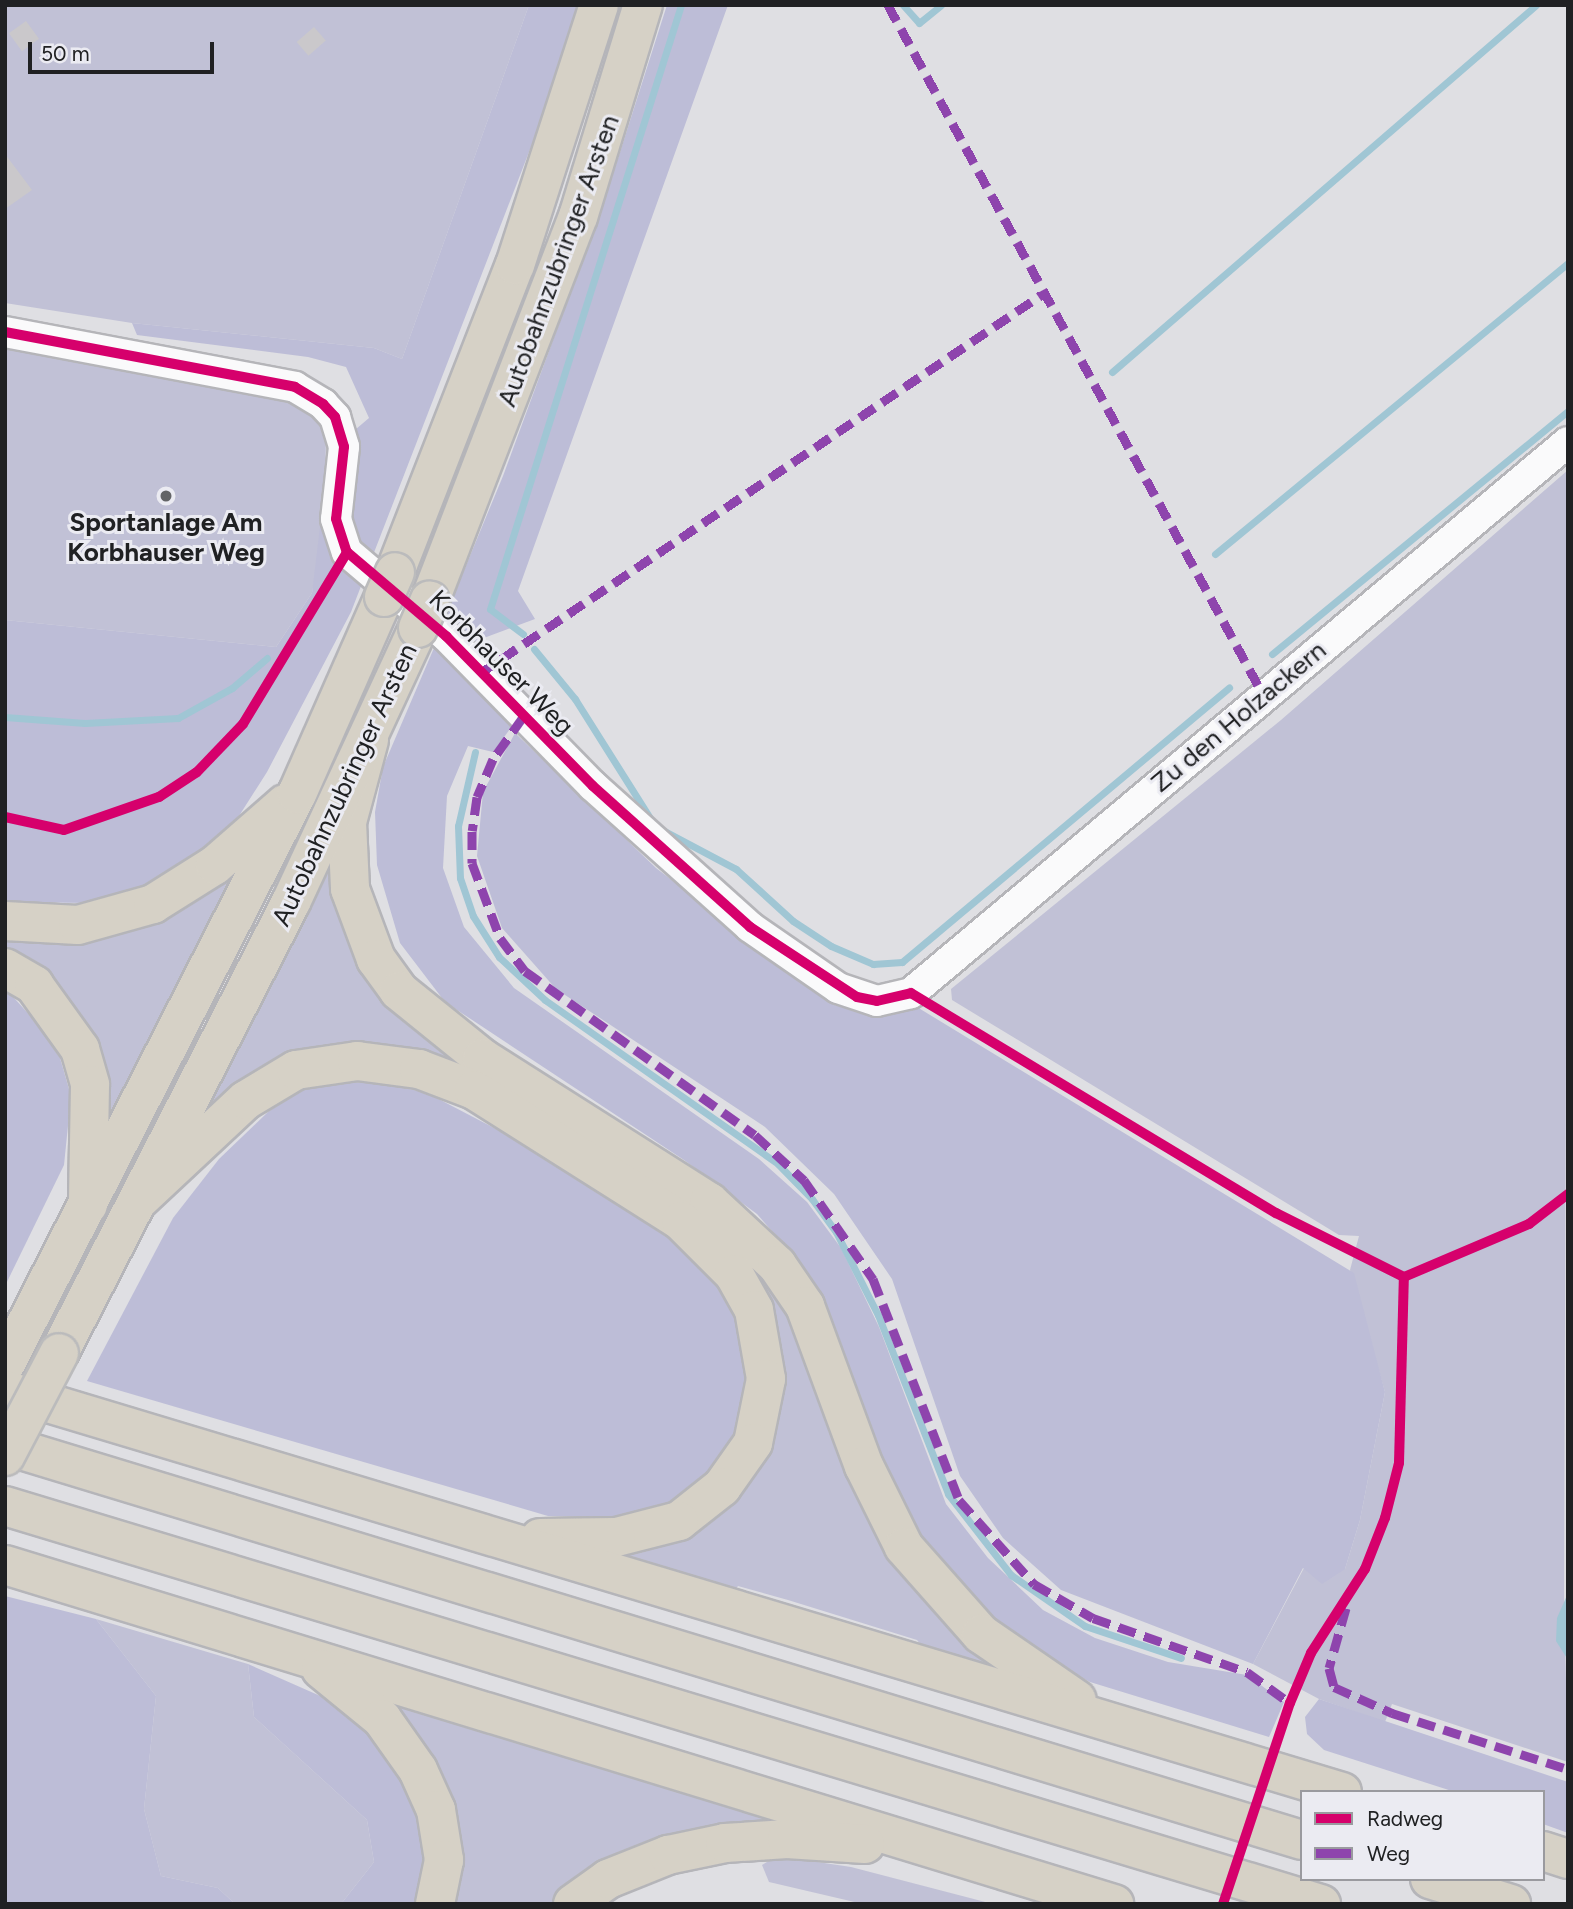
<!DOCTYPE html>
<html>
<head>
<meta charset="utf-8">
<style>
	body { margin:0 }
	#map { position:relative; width:1573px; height:1909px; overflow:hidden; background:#dfdfe3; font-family:Figtree,sans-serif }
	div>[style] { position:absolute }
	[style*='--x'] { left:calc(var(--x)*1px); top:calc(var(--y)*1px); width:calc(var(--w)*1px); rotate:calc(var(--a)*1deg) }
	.green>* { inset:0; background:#c1c1d6 }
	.forest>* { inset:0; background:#bdbdd7 }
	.water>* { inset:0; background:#a0c6d4 }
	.stream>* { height:7px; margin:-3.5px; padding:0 3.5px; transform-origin:3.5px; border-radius:3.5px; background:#a0c6d4 }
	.building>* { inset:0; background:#cac8cb; transform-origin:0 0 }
	.roads { filter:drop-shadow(2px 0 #b5b5b9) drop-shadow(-2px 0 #b5b5b9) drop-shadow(0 2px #b5b5b9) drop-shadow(0 -2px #b5b5b9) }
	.minor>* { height:30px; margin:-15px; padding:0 15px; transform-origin:15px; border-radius:15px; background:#fafafb }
	.highway>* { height:38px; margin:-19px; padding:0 19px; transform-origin:19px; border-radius:19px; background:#d6d1c6 }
	.bridges { filter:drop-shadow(2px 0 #bbbbbc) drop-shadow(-2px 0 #bbbbbc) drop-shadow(0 2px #bbbbbc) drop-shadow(0 -2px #bbbbbc) }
	.highway-bridge>* { height:38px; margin:-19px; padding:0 19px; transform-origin:19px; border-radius:19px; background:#d6d1c6 }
	.quiet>* { height:9px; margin-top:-4.5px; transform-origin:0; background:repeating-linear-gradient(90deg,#8e44ad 0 18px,transparent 0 27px) }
	.cycleway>* { height:10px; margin:-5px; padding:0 5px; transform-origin:5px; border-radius:5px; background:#d6006c }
	.dots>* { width:19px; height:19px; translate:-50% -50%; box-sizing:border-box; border:4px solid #ebebf2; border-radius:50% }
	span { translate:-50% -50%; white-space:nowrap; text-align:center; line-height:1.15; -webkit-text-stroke:6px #ebebf2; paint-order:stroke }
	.street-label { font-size:26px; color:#202123 }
	.poi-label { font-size:26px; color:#202123; font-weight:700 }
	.frame { position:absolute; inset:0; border:7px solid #202123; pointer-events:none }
	.legend { position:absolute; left:1300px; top:1790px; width:245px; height:91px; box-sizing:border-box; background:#ebebf2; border:2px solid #9a9a9f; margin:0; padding:9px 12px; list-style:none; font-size:21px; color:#202123 }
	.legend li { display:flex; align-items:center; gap:14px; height:35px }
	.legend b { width:35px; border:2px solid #9a9a9f }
	.scale { position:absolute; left:28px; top:42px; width:186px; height:32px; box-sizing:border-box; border:4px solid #202123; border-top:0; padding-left:9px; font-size:21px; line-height:24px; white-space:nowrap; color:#202123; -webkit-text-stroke:5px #ebebf2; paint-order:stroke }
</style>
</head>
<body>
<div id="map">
	<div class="green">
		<div style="clip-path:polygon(5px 5px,529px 5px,402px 359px,374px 348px,132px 323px,5px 303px)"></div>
		<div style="clip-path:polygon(5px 346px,300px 398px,326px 425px,325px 520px,312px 593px,276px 647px,5px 620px)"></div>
		<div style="clip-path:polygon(1568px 470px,1564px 1598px,1568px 1762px,1392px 1704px,1385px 1722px,1319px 1699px,1253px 1664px,1304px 1568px,1345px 1569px,1360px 1520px,1385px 1392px,1350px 1270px,1359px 1236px,1339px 1235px,952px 1000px,951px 989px,1281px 720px)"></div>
		<div style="clip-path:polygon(328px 870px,333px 871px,356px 952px,773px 1279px,827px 1390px,1015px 1674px,928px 1653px,917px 1640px,788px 1600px,738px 1586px,733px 1593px,592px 1551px,678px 1538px,710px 1521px,735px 1497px,779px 1361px,426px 1055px,210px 1102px)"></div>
		<div style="clip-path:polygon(229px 874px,236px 877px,106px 1131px,93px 1039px,70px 999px,5px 949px,5px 935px)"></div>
		<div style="clip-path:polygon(96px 1619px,248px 1664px,254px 1717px,367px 1820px,374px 1862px,341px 1904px,235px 1904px,218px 1888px,161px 1876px,144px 1809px,156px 1696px)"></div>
		<div style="clip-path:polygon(366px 1687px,812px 1822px,564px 1893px,551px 1904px,450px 1904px)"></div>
		<div style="clip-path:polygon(777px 1856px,851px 1867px,993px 1904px,863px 1904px,769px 1882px,762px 1865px)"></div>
	</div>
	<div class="forest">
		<div style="clip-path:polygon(529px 5px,577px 5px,541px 121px,351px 612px,267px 772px,230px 830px,137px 892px,92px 903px,5px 902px,5px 620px,276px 647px,312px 593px,329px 452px,369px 418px,346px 367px,308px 357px,137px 335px,132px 323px,374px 348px,402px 359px)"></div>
		<div style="clip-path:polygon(667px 5px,728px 5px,518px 591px,535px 619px,473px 642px,446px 614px,503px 476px,606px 196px)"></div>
		<div style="clip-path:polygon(437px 641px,513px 725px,493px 752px,468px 746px,447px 796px,443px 868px,464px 927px,514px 988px,759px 1159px,807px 1202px,841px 1248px,879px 1327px,946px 1504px,988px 1558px,1043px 1610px,1095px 1638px,1168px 1662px,1247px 1675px,1284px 1702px,1269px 1737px,1090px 1682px,1024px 1648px,975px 1607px,902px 1509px,826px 1305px,792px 1254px,757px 1214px,684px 1160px,445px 1002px,400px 943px,377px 865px,375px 812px,383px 767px)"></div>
		<div style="clip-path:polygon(515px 733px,656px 868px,835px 1005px,880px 1018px,912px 1004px,1354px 1273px,1385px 1392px,1360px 1520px,1345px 1569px,1322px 1584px,1303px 1568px,1253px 1664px,1061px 1590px,1003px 1538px,960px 1476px,892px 1279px,834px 1194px,765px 1127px,556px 989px,502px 928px,477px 856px,483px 792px)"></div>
		<div style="clip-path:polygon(5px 988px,56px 1044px,71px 1096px,64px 1165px,5px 1286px)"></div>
		<div style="clip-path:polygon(332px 1081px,388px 1084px,427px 1093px,586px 1176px,709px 1269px,741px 1320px,754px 1369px,740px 1420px,714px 1473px,667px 1503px,617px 1517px,548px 1516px,87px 1381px,173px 1218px,219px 1159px,269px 1111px,300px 1091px)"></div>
		<div style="clip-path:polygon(5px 1596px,96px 1619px,156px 1696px,144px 1809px,161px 1876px,218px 1888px,235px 1904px,5px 1904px)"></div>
		<div style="clip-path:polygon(248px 1664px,343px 1706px,409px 1777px,430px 1867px,425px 1904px,341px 1904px,374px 1862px,367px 1820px,254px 1717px)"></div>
		<div style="clip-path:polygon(1319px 1699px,1568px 1782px,1568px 1833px,1543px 1824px,1543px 1792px,1455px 1792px,1324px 1750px,1307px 1734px,1305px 1717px)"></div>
	</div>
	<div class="water">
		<div style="clip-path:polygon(1568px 1593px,1568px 1660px,1556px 1641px,1557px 1618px)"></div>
	</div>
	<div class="stream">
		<div style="--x:903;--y:5;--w:24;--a:48"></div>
		<div style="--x:919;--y:23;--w:28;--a:-39"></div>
		<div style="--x:1112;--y:372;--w:561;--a:-40.88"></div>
		<div style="--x:1215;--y:554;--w:457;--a:-39.5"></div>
		<div style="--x:523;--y:634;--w:41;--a:-142.9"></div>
		<div style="--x:490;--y:609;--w:633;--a:-72.45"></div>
		<div style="--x:534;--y:649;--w:65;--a:50.6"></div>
		<div style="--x:575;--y:699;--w:150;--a:57.8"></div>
		<div style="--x:655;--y:826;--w:92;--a:28"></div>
		<div style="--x:736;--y:869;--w:77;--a:42.4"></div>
		<div style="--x:793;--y:921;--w:45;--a:33.3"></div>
		<div style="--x:831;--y:946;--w:46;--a:23.2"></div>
		<div style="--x:873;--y:964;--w:29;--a:-4"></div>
		<div style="--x:902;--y:962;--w:427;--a:-40"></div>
		<div style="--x:1272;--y:654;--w:383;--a:-39.4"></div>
		<div style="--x:5;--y:717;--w:80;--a:4.3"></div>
		<div style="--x:85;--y:723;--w:93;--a:-3.1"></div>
		<div style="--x:178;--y:718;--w:62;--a:-29.1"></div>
		<div style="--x:232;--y:688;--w:46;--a:-40.6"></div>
		<div style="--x:475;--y:752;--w:76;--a:102.9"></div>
		<div style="--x:458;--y:826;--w:52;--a:87.8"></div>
		<div style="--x:460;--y:878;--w:40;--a:71.1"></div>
		<div style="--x:473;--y:916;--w:49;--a:57.6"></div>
		<div style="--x:499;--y:957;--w:63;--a:43.1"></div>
		<div style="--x:545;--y:1000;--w:285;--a:35.1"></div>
		<div style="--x:778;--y:1164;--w:49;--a:45.8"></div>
		<div style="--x:812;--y:1199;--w:41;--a:54"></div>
		<div style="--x:836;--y:1232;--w:93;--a:63.2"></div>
		<div style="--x:878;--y:1315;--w:192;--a:68.6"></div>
		<div style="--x:948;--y:1494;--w:103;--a:52.1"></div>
		<div style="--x:1011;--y:1575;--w:90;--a:34.6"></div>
		<div style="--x:1085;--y:1626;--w:101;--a:18.4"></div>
	</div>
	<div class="building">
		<div style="left:26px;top:21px;width:22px;height:21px;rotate:54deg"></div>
		<div style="left:314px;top:27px;width:18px;height:23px;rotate:49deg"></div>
		<div style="clip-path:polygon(5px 154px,32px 190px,5px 209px)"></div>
	</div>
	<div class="roads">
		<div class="minor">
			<div style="--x:5;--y:332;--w:295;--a:10.7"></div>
			<div style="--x:295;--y:387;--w:33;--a:31"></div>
			<div style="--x:323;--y:404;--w:18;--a:47"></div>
			<div style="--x:335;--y:417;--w:31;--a:73"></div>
			<div style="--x:344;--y:447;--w:72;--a:96.3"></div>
			<div style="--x:336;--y:519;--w:35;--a:72"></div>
			<div style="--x:347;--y:552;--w:130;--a:40.3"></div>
			<div style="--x:446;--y:636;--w:210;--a:45.6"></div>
			<div style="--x:593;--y:786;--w:211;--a:41.9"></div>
			<div style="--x:750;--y:927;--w:107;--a:34.7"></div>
			<div style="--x:838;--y:988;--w:41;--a:18.4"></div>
			<div style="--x:877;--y:1001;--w:35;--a:-13"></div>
			<div style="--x:911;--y:993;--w:857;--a:-39.99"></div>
		</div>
		<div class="highway">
			<div style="--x:395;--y:572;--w:330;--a:-68.7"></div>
			<div style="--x:515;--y:265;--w:273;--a:-72.1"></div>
			<div style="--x:430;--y:600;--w:411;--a:-68.9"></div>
			<div style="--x:578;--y:217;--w:222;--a:-73"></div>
			<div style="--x:369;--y:740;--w:85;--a:105"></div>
			<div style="--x:347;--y:822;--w:67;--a:87.4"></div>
			<div style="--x:350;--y:889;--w:75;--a:69.6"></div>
			<div style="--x:376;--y:959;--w:39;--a:54"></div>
			<div style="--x:399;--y:991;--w:107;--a:38.9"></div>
			<div style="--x:482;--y:1058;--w:269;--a:32.4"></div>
			<div style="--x:709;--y:1202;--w:93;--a:42.8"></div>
			<div style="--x:777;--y:1265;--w:50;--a:55.7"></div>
			<div style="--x:805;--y:1306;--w:171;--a:69.8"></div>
			<div style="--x:864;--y:1466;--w:90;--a:63.7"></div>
			<div style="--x:904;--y:1547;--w:116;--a:48.5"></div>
			<div style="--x:981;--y:1634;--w:116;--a:34.5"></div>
			<div style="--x:5;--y:921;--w:73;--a:3.1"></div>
			<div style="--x:78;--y:925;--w:78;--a:-15.6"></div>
			<div style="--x:153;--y:904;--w:73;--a:-32.2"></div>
			<div style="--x:215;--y:865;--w:93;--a:-41.1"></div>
			<div style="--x:5;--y:968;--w:34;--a:30"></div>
			<div style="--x:34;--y:985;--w:79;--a:54.3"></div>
			<div style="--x:80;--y:1049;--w:37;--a:74"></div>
			<div style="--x:90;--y:1085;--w:120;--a:91"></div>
			<div style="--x:139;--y:1200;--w:146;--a:-43.1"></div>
			<div style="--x:246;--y:1100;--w:58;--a:-31"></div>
			<div style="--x:296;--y:1070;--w:62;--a:-8.4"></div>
			<div style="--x:357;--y:1061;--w:63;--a:7.4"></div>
			<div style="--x:419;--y:1069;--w:59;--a:20.9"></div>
			<div style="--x:474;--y:1090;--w:245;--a:32.3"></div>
			<div style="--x:681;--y:1221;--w:75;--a:45"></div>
			<div style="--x:734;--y:1274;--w:41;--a:60.9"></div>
			<div style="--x:754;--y:1310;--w:70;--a:80.1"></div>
			<div style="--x:766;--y:1379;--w:65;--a:101.5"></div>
			<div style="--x:753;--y:1443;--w:54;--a:125.2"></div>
			<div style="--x:722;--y:1487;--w:55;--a:141.7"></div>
			<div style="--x:679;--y:1521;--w:65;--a:165.7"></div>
			<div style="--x:616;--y:1537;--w:76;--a:179.2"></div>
			<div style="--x:59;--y:1353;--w:507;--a:-62.78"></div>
			<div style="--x:291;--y:902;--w:302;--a:-65.1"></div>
			<div style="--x:5;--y:1365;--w:641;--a:-62.92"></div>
			<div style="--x:297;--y:794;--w:215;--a:-66.2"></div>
			<div style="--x:5;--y:1390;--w:1396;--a:16.73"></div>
			<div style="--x:5;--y:1445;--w:1356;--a:16.94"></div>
			<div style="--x:5;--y:1506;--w:1375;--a:16.83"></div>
			<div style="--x:5;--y:1565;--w:1160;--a:17"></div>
			<div style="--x:321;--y:1669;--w:79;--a:39.3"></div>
			<div style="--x:382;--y:1719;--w:62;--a:54.8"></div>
			<div style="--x:418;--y:1770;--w:44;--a:65.8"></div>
			<div style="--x:436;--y:1810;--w:51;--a:80.9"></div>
			<div style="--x:444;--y:1860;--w:45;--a:101.6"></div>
			<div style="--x:1543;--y:1851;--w:26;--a:18"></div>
			<div style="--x:1430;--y:1879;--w:85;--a:17.2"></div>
			<div style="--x:573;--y:1904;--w:43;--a:-35.5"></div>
			<div style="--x:608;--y:1879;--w:65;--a:-21.8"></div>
			<div style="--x:668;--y:1855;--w:58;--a:-11.9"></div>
			<div style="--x:725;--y:1843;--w:62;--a:-3.7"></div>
			<div style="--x:787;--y:1839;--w:78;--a:3.7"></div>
		</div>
	</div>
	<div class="bridges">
		<div class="highway-bridge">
			<div style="--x:384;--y:597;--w:27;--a:-66"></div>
			<div style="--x:418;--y:628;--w:30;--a:-67"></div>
			<div style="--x:5;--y:1456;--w:116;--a:-62.3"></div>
		</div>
	</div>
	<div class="quiet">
		<div style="--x:888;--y:5;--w:787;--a:61.45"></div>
		<div style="--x:479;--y:674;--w:678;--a:-33.99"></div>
		<div style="--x:523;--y:717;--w:52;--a:125.5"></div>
		<div style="--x:493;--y:759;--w:41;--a:112.8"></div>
		<div style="--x:477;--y:797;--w:34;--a:98"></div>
		<div style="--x:472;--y:831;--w:32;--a:90"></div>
		<div style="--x:472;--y:863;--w:80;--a:69.5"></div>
		<div style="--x:500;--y:938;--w:41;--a:52.9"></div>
		<div style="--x:525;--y:971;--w:282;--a:35.5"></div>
		<div style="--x:755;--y:1135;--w:67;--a:42.6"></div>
		<div style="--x:804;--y:1180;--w:121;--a:55.1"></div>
		<div style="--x:873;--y:1279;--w:237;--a:68.7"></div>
		<div style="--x:959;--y:1500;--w:113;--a:48.2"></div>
		<div style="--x:1034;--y:1584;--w:68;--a:30"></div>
		<div style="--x:1093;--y:1618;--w:163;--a:19.3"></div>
		<div style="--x:1247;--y:1672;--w:53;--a:35.8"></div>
		<div style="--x:1346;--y:1608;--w:62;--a:105.8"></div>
		<div style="--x:1329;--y:1668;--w:20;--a:75"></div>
		<div style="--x:1334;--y:1687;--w:64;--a:24.1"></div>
		<div style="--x:1392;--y:1713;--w:185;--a:17.7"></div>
	</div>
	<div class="cycleway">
		<div style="--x:5;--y:332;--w:295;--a:10.7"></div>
		<div style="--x:295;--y:387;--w:33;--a:31"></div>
		<div style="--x:323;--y:404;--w:18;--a:47"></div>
		<div style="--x:335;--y:417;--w:31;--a:73"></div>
		<div style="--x:344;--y:447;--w:72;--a:96.3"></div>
		<div style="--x:336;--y:519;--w:35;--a:72"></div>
		<div style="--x:347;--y:552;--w:130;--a:40.3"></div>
		<div style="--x:446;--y:636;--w:210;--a:45.6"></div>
		<div style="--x:593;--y:786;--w:211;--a:41.9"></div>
		<div style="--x:750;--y:927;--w:128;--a:33.2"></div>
		<div style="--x:857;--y:997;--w:20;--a:11"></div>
		<div style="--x:877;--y:1001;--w:35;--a:-13"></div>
		<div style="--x:911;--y:993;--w:426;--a:31.1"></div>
		<div style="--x:1276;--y:1213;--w:143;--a:26.6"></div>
		<div style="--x:5;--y:817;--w:60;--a:12.4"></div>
		<div style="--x:64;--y:830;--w:101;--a:-19.2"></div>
		<div style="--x:159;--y:797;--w:45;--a:-33.3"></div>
		<div style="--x:197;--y:772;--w:66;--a:-46.2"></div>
		<div style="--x:243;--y:724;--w:201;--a:-58.8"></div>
		<div style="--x:1404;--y:1277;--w:136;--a:-23"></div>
		<div style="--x:1529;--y:1224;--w:49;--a:-37.6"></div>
		<div style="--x:1223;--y:1904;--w:212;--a:-71.6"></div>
		<div style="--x:1290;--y:1703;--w:54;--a:-67.2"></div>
		<div style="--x:1311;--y:1653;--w:100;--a:-57.3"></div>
		<div style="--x:1365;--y:1569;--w:55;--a:-68.6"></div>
		<div style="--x:1385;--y:1518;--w:57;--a:-75.7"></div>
		<div style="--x:1399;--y:1463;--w:186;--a:-88.5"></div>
	</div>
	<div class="dots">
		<div style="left:166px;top:496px;background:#636466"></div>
	</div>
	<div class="street-label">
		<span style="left:559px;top:261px;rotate:-70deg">Autobahnzubringer Arsten</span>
		<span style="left:501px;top:663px;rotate:45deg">Korbhauser Weg</span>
		<span style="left:1239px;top:717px;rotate:-40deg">Zu den Holzackern</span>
		<span style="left:345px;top:785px;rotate:-65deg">Autobahnzubringer Arsten</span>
	</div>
	<div class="poi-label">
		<span style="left:166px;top:538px">Sportanlage Am<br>Korbhauser Weg</span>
	</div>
	<div class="frame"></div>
	<ul class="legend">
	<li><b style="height:9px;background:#d6006c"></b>Radweg</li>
	<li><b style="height:9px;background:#8e44ad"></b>Weg</li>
	</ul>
	<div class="scale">50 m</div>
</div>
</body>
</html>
